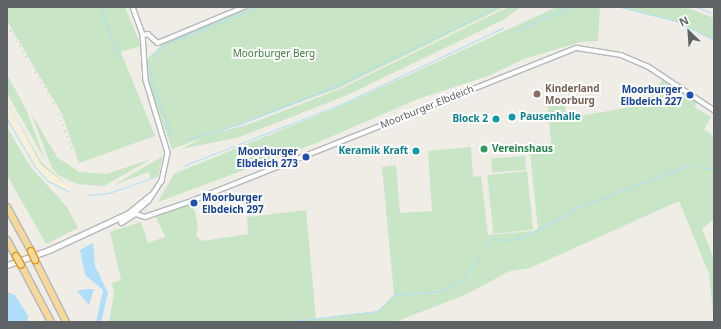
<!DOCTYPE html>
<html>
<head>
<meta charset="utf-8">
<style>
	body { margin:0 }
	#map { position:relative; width:721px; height:329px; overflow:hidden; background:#f0ede7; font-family:"Noto Sans",sans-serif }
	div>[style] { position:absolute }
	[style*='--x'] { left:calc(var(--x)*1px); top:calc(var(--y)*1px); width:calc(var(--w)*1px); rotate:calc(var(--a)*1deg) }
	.green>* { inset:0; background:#c8e5c6; transform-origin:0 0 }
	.sand>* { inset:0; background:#f8efd9 }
	.water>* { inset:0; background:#aedef9 }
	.stream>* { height:1px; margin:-0.5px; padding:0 0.5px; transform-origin:0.5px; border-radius:0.5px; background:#aedef9 }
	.roads { filter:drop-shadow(1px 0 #b4b7bb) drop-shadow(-1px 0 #b4b7bb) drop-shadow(0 1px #b4b7bb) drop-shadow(0 -1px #b4b7bb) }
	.street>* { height:3.5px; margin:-1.75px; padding:0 1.75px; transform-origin:1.75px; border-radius:1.75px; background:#fff }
	.secondary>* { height:5px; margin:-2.5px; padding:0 2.5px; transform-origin:2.5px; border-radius:2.5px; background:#fff }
	.highway>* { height:6px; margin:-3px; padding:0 3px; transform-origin:3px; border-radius:3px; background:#f6d898 }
	.rail>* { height:1px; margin-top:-0.5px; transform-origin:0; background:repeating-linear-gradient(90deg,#b5b6b6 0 1px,transparent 0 6px) }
	.bridges { filter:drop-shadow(1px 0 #e79510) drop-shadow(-1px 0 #e79510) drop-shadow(0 1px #e79510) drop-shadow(0 -1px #e79510) }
	.highway-bridge>* { height:6px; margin:-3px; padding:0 3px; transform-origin:3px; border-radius:3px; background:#f6d898 }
	.dots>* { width:11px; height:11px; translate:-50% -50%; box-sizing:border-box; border:2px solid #fff; border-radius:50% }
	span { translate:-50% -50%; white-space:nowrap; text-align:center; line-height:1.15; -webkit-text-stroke:4px #fff; paint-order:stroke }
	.park-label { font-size:10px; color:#3d813b }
	.education-label { font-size:10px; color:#785e54; font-weight:700 }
	.left { translate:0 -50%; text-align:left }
	.transit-label { font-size:10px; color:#164399; font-weight:700 }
	.right { translate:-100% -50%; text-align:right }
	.street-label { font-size:10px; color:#5f6366 }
	.culture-label { font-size:10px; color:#0d838f; font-weight:700 }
	.leisure-label { font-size:10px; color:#27864d; font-weight:700 }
	.frame { position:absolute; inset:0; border:8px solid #5f6366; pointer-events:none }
	.north { position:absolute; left:669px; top:12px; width:40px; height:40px; -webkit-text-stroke:3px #fff; paint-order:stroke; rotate:335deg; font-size:11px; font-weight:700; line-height:16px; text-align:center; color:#5f6366 }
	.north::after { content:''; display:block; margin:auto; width:14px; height:18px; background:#5f6366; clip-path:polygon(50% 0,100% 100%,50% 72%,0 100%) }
</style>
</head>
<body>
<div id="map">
	<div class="green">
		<div style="clip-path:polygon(7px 7px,125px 7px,141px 46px,121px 52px,155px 136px,79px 163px,62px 114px,7px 21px)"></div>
		<div style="clip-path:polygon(251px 7px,504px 7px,339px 88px,172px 149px,146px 76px,148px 58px,167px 40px)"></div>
		<div style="clip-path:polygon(508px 7px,521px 7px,505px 19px,345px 96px,240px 137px,181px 149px,210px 134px,247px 125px,340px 89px)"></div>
		<div style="clip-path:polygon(557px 7px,600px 7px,598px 41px,580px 42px,524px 59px,488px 76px,418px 99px,314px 144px,158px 202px,174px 174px,352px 101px)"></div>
		<div style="clip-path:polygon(620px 7px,685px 7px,714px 18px,714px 40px,676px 21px)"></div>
		<div style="clip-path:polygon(7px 75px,26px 109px,45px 160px,7px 93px)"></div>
		<div style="clip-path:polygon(663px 79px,698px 102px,694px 107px,711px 117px,704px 130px,714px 136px,714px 219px,702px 229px,714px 258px,714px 322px,709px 274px,679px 201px,530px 268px,510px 271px,467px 294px,395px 322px,109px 322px,114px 294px,112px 283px,121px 280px,110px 232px,141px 222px,148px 243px,165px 237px,156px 217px,193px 203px,198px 226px,196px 235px,202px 241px,248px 234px,247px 217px,306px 210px,316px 319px,378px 311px,394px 295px,382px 167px,396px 165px,400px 213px,432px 211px,428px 151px,471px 147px,473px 177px,481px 176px,488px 235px,532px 231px,538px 229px,530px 153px,552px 150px,547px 100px,564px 98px,567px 118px,644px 105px)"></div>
		<div style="clip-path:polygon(7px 100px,41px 162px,71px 188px,41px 165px)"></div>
		<div style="clip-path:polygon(31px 113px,57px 157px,79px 172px,107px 174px,151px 159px,104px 186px,77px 184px,58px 175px,51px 166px)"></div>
		<div style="clip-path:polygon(7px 127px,29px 165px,67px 207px,78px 228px,46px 244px,7px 175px)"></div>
		<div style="clip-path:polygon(163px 156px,158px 177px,151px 179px,148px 172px,114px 185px)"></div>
		<div style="left:525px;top:156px;width:14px;height:34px;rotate:86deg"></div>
		<div style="left:527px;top:171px;width:59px;height:40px;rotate:84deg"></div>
	</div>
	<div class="sand">
		<div style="clip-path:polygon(7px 106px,41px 165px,71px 188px,69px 191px,49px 181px,37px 168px,7px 115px)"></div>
	</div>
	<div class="water">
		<div style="clip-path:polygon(93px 243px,95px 266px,108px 293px,101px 322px,96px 322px,103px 290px,85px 275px,80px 250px)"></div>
		<div style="clip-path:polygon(94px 289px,89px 305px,77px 291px,87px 289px)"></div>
		<div style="clip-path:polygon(7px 292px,15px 295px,28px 316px,27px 322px,7px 322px)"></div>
	</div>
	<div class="stream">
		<div style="--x:100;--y:7;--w:56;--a:69"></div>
		<div style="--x:620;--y:7;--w:58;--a:14"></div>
		<div style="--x:676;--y:21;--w:42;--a:26.6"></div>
		<div style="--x:697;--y:7;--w:18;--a:22"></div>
		<div style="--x:515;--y:31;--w:60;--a:-23.6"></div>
		<div style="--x:152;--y:55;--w:22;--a:-36"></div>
		<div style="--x:170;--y:42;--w:96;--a:-21.5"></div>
		<div style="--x:150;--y:66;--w:16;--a:83"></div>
		<div style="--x:152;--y:82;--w:56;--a:70.3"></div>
		<div style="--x:7;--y:119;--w:56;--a:59.7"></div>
		<div style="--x:35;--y:167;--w:19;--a:47"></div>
		<div style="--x:48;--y:181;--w:22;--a:27"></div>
		<div style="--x:185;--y:140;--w:57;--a:-16.2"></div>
		<div style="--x:240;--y:124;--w:105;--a:-21.7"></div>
		<div style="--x:338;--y:85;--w:177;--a:-26.1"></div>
		<div style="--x:183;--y:166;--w:173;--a:-21.4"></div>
		<div style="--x:344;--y:103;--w:176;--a:-25.3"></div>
		<div style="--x:697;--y:167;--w:17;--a:7"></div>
		<div style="--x:89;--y:195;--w:20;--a:-6"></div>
		<div style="--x:109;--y:193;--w:46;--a:-19.2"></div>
		<div style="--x:485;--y:249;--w:12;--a:-55"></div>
		<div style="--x:492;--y:239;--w:21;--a:3"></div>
		<div style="--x:513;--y:240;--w:22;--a:-21"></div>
		<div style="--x:534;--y:232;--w:48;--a:-29.7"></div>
		<div style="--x:576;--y:208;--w:121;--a:-20.8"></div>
		<div style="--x:111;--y:315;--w:8;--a:67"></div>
		<div style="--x:284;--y:322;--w:95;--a:-6.7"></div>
		<div style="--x:378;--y:311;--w:23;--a:-45"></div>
		<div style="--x:394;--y:295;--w:46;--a:-5"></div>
		<div style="--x:440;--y:291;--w:24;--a:-28"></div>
		<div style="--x:461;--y:280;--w:30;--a:-53"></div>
	</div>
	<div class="roads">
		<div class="street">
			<div style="--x:133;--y:7;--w:29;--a:70"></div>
			<div style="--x:143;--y:34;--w:46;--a:86.3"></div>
			<div style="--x:146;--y:80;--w:76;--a:73.2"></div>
			<div style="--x:168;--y:153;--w:29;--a:102"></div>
			<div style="--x:162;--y:181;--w:24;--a:123"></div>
			<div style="--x:149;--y:201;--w:18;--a:139"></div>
			<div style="--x:143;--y:35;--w:5;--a:-11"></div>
			<div style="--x:148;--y:34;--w:13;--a:42"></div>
			<div style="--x:158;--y:43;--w:93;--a:-22.7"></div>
			<div style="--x:129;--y:213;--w:28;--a:-39"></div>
			<div style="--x:133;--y:213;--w:13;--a:18"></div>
			<div style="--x:145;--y:217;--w:50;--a:-18.8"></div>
			<div style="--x:192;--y:201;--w:414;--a:-21.7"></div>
			<div style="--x:577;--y:48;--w:45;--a:9"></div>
			<div style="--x:621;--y:55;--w:30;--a:23"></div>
			<div style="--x:649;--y:67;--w:78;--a:33.5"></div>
		</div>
		<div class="secondary">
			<div style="--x:121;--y:222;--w:17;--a:-33"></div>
			<div style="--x:7;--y:265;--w:45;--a:-19.7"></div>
			<div style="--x:49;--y:250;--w:88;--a:-24.8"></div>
		</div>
		<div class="highway">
			<div style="--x:7;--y:207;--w:50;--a:61.4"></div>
			<div style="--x:7;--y:240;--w:18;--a:61"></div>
			<div style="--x:35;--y:260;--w:69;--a:63.4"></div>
			<div style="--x:21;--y:265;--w:64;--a:62.2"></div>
		</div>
	</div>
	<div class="rail">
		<div style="--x:7;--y:25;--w:84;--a:58.6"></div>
		<div style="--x:51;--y:97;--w:60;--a:67.3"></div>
	</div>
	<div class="bridges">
		<div class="highway-bridge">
			<div style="--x:31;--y:251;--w:10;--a:66"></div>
			<div style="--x:16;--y:256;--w:10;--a:61"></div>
		</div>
	</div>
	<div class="dots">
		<div style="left:537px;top:94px;background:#8d6e63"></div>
		<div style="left:690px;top:95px;background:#1a4fb4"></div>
		<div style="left:512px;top:117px;background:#0f9aa8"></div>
		<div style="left:496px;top:119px;background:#0f9aa8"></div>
		<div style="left:484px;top:149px;background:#2e9e5b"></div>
		<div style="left:416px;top:151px;background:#0f9aa8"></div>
		<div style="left:306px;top:157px;background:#1a4fb4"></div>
		<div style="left:194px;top:203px;background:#1a4fb4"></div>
	</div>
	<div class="park-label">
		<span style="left:274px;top:54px">Moorburger Berg</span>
	</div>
	<div class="education-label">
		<span class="left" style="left:545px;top:94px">Kinderland<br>Moorburg</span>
	</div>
	<div class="transit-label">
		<span class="right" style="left:682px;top:95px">Moorburger<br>Elbdeich 227</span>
		<span class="right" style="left:298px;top:157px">Moorburger<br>Elbdeich 273</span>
		<span class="left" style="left:202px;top:203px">Moorburger<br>Elbdeich 297</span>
	</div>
	<div class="street-label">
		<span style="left:427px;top:107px;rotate:-22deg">Moorburger Elbdeich</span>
	</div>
	<div class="culture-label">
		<span class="left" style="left:520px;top:117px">Pausenhalle</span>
		<span class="right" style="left:488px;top:119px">Block 2</span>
		<span class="right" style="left:408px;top:151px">Keramik Kraft</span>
	</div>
	<div class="leisure-label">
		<span class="left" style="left:492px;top:149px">Vereinshaus</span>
	</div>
	<div class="frame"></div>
	<div class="north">N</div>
</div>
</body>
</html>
